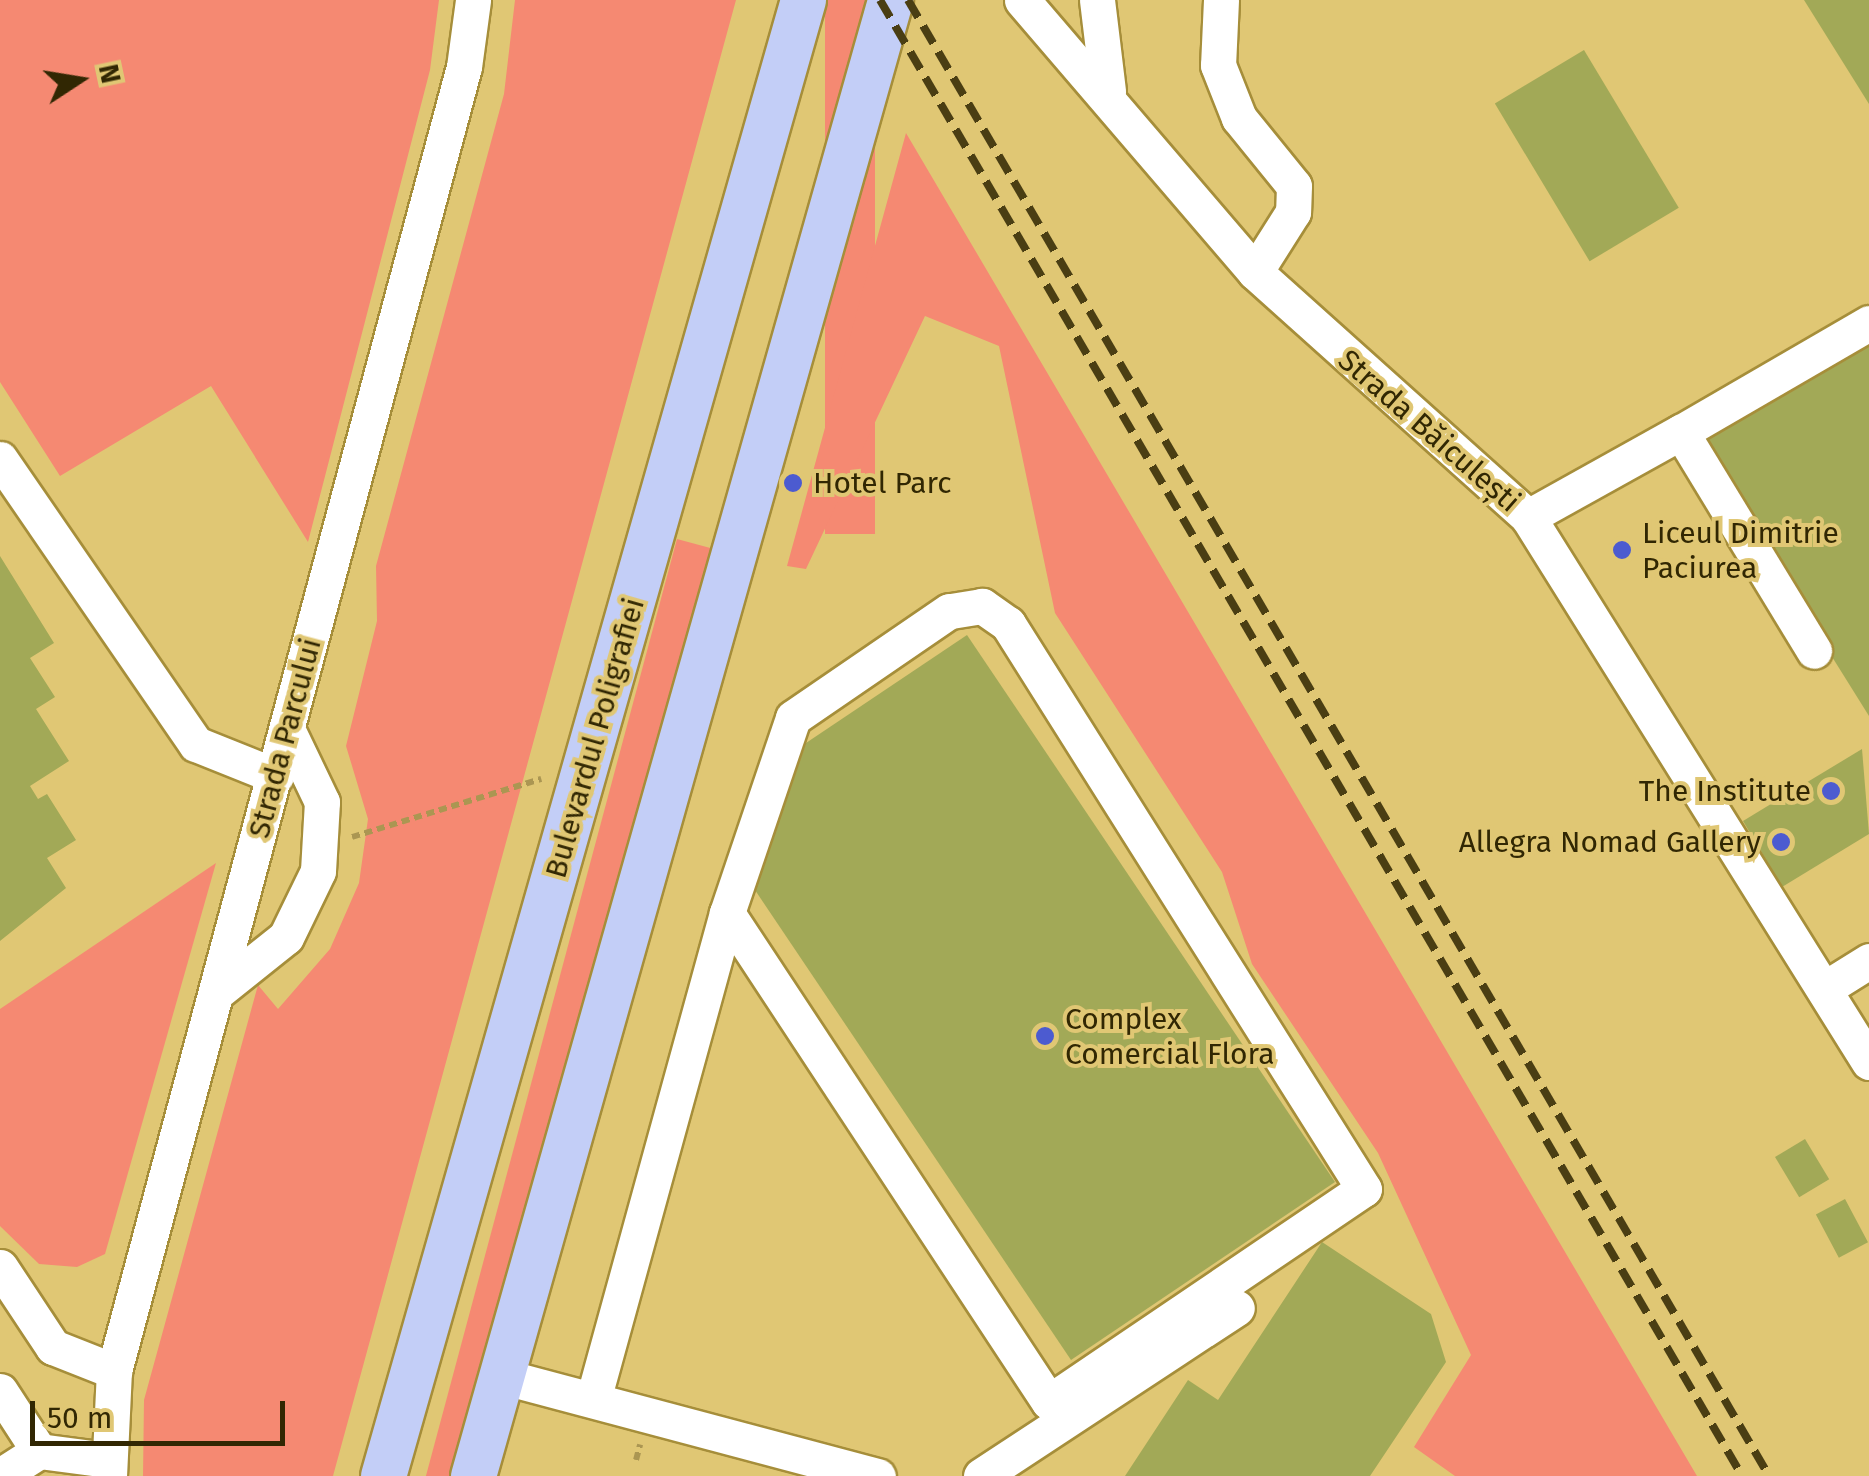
<!DOCTYPE html>
<html>
<head>
<meta charset="utf-8">
<style>
	body { margin:0 }
	#map { position:relative; width:1869px; height:1476px; overflow:hidden; background:#e0c774; font-family:"Fira Sans",sans-serif }
	div>[style] { position:absolute }
	[style*='--x'] { left:calc(var(--x)*1px); top:calc(var(--y)*1px); width:calc(var(--w)*1px); rotate:calc(var(--a)*1deg) }
	.green>* { inset:0; background:#f58972; transform-origin:0 0 }
	.building>* { inset:0; background:#a2a957; transform-origin:0 0 }
	.path>* { height:6px; margin-top:-3px; transform-origin:0; background:repeating-linear-gradient(90deg,#ab9652 0 8px,transparent 0 13px) }
	.roads { filter:drop-shadow(2px 0 #a68e3a) drop-shadow(-2px 0 #a68e3a) drop-shadow(0 2px #a68e3a) drop-shadow(0 -2px #a68e3a) }
	.minor>* { height:35px; margin:-17.5px; padding:0 17.5px; transform-origin:17.5px; border-radius:17.5px; background:#fff }
	.major>* { height:45px; margin:-22.5px; padding:0 22.5px; transform-origin:22.5px; border-radius:22.5px; background:#c3cef7 }
	.rail>* { height:8px; margin-top:-4px; transform-origin:0; background:repeating-linear-gradient(90deg,#4a3e13 0 20px,transparent 0 30px) }
	.dots>* { width:28px; height:28px; translate:-50% -50%; box-sizing:border-box; border:5px solid #e0c774; border-radius:50% }
	span { translate:-50% -50%; white-space:nowrap; text-align:center; line-height:1.15; -webkit-text-stroke:8px #e0c774; paint-order:stroke }
	.street-label { font-size:30px; color:#312703 }
	.poi-label { font-size:30px; color:#312703 }
	.left { translate:0 -50%; text-align:left }
	.right { translate:-100% -50%; text-align:right }
	.north { position:absolute; left:30px; top:30px; width:100px; height:100px; -webkit-text-stroke:8px #e0c774; paint-order:stroke; rotate:78deg; font-size:28px; font-weight:700; line-height:40px; text-align:center; color:#312703 }
	.north::after { content:''; display:block; margin:auto; width:35px; height:45px; background:#312703; clip-path:polygon(50% 0,100% 100%,50% 72%,0 100%) }
	.scale { position:absolute; left:30px; top:1401px; width:255px; height:45px; box-sizing:border-box; border:5px solid #312703; border-top:0; padding-left:12px; font-size:30px; line-height:35px; white-space:nowrap; color:#312703; -webkit-text-stroke:8px #e0c774; paint-order:stroke }
</style>
</head>
<body>
<div id="map">
	<div class="green">
		<div style="clip-path:polygon(0 0,439px 0,430px 70px,308px 542px,211px 386px,60px 476px,0 382px)"></div>
		<div style="clip-path:polygon(515px 0,736px 0,333px 1476px,143px 1476px,144px 1400px,258px 985px,278px 1009px,330px 949px,359px 883px,368px 819px,346px 746px,377px 621px,376px 566px,504px 94px)"></div>
		<div style="left:825px;top:0;width:50px;height:534px"></div>
		<div style="clip-path:polygon(906px 133px,1697px 1476px,1455px 1476px,1414px 1447px,1471px 1355px,1378px 1153px,1252px 964px,1222px 872px,1055px 613px,999px 346px,925px 316px,806px 569px,787px 566px)"></div>
		<div style="left:677px;top:539px;width:46px;height:973px;rotate:15deg"></div>
		<div style="clip-path:polygon(216px 863px,105px 1254px,77px 1267px,39px 1264px,0 1226px,0 1009px)"></div>
	</div>
	<div class="building">
		<div style="clip-path:polygon(1804px 0,1869px 0,1869px 104px)"></div>
		<div style="left:1584px;top:50px;width:184px;height:104px;rotate:59deg"></div>
		<div style="clip-path:polygon(1869px 336px,1869px 716px,1695px 438px)"></div>
		<div style="clip-path:polygon(0 556px,54px 643px,30px 658px,55px 697px,36px 709px,69px 761px,30px 786px,38px 799px,47px 794px,76px 840px,47px 858px,66px 888px,0 941px)"></div>
		<div style="clip-path:polygon(967px 635px,1335px 1182px,1071px 1360px,755px 890px,806px 743px)"></div>
		<div style="clip-path:polygon(1862px 749px,1869px 834px,1782px 887px,1743px 821px)"></div>
		<div style="left:1805px;top:1139px;width:47px;height:35px;rotate:59deg"></div>
		<div style="left:1845px;top:1199px;width:49px;height:33px;rotate:62deg"></div>
		<div style="clip-path:polygon(1322px 1242px,1431px 1314px,1446px 1362px,1370px 1476px,1125px 1476px,1188px 1380px,1218px 1400px)"></div>
	</div>
	<div class="path">
		<div style="--x:352;--y:837;--w:198;--a:-17.1"></div>
		<div style="--x:636;--y:1460;--w:16;--a:-75"></div>
	</div>
	<div class="roads">
		<div class="minor">
			<div style="--x:1022;--y:0;--w:358;--a:49.4"></div>
			<div style="--x:1255;--y:272;--w:367;--a:41.9"></div>
			<div style="--x:1528;--y:517;--w:643;--a:57.97"></div>
			<div style="--x:1097;--y:0;--w:92;--a:83.1"></div>
			<div style="--x:1221;--y:0;--w:65;--a:92.6"></div>
			<div style="--x:1218;--y:65;--w:57;--a:68.4"></div>
			<div style="--x:1239;--y:118;--w:87;--a:51"></div>
			<div style="--x:1294;--y:186;--w:26;--a:92"></div>
			<div style="--x:1293;--y:212;--w:71;--a:122.3"></div>
			<div style="--x:1681;--y:432;--w:217;--a:-30.1"></div>
			<div style="--x:0;--y:459;--w:346;--a:55.5"></div>
			<div style="--x:196;--y:744;--w:86;--a:21.8"></div>
			<div style="--x:1528;--y:517;--w:175;--a:-29.1"></div>
			<div style="--x:1681;--y:432;--w:256;--a:58.7"></div>
			<div style="--x:1824;--y:989;--w:53;--a:-31.9"></div>
			<div style="--x:217;--y:992;--w:88;--a:-38.6"></div>
			<div style="--x:286;--y:937;--w:73;--a:-64.1"></div>
			<div style="--x:318;--y:871;--w:69;--a:-86.7"></div>
			<div style="--x:322;--y:802;--w:79;--a:-115.6"></div>
			<div style="--x:0;--y:1267;--w:96;--a:56.5"></div>
			<div style="--x:53;--y:1347;--w:66;--a:21.5"></div>
			<div style="--x:501;--y:1376;--w:390;--a:14.9"></div>
			<div style="--x:0;--y:1391;--w:72;--a:57"></div>
			<div style="--x:593;--y:1400;--w:505;--a:-74.62"></div>
			<div style="--x:727;--y:913;--w:585;--a:56.64"></div>
			<div style="--x:1049;--y:1402;--w:380;--a:-34.1"></div>
			<div style="--x:1364;--y:1189;--w:668;--a:-122.21"></div>
			<div style="--x:1008;--y:624;--w:32;--a:-145"></div>
			<div style="--x:982;--y:606;--w:33;--a:171"></div>
			<div style="--x:949;--y:611;--w:189;--a:145.6"></div>
			<div style="--x:793;--y:718;--w:206;--a:108.7"></div>
			<div style="--x:0;--y:1476;--w:46;--a:-32.7"></div>
			<div style="--x:39;--y:1451;--w:69;--a:7.5"></div>
			<div style="--x:109;--y:1476;--w:105;--a:-87.3"></div>
			<div style="--x:114;--y:1371;--w:1350;--a:-74.98"></div>
			<div style="--x:464;--y:67;--w:68;--a:-82.3"></div>
			<div style="--x:981;--y:1476;--w:306;--a:-33.3"></div>
		</div>
		<div class="major">
			<div style="--x:383;--y:1476;--w:1535;--a:-74.12"></div>
			<div style="--x:473;--y:1476;--w:1534;--a:-74.22"></div>
		</div>
	</div>
	<div class="rail">
		<div style="--x:880;--y:0;--w:1709;--a:59.71"></div>
		<div style="--x:908;--y:0;--w:1709;--a:59.74"></div>
	</div>
	<div class="dots">
		<div style="left:793px;top:483px;background:#4c5bd0"></div>
		<div style="left:1622px;top:550px;background:#4c5bd0"></div>
		<div style="left:1831px;top:791px;background:#4c5bd0"></div>
		<div style="left:1781px;top:842px;background:#4c5bd0"></div>
		<div style="left:1045px;top:1036px;background:#4c5bd0"></div>
	</div>
	<div class="street-label">
		<span style="left:1429px;top:431px;rotate:41deg">Strada Băiculești</span>
		<span style="left:285px;top:738px;rotate:-75deg">Strada Parcului</span>
		<span style="left:595px;top:738px;rotate:-74deg">Bulevardul Poligrafiei</span>
	</div>
	<div class="poi-label">
		<span class="left" style="left:813px;top:483px">Hotel Parc</span>
		<span class="left" style="left:1642px;top:550px">Liceul Dimitrie<br>Paciurea</span>
		<span class="right" style="left:1811px;top:791px">The Institute</span>
		<span class="right" style="left:1761px;top:842px">Allegra Nomad Gallery</span>
		<span class="left" style="left:1065px;top:1036px">Complex<br>Comercial Flora</span>
	</div>
	<div class="north">N</div>
	<div class="scale">50 m</div>
</div>
</body>
</html>
